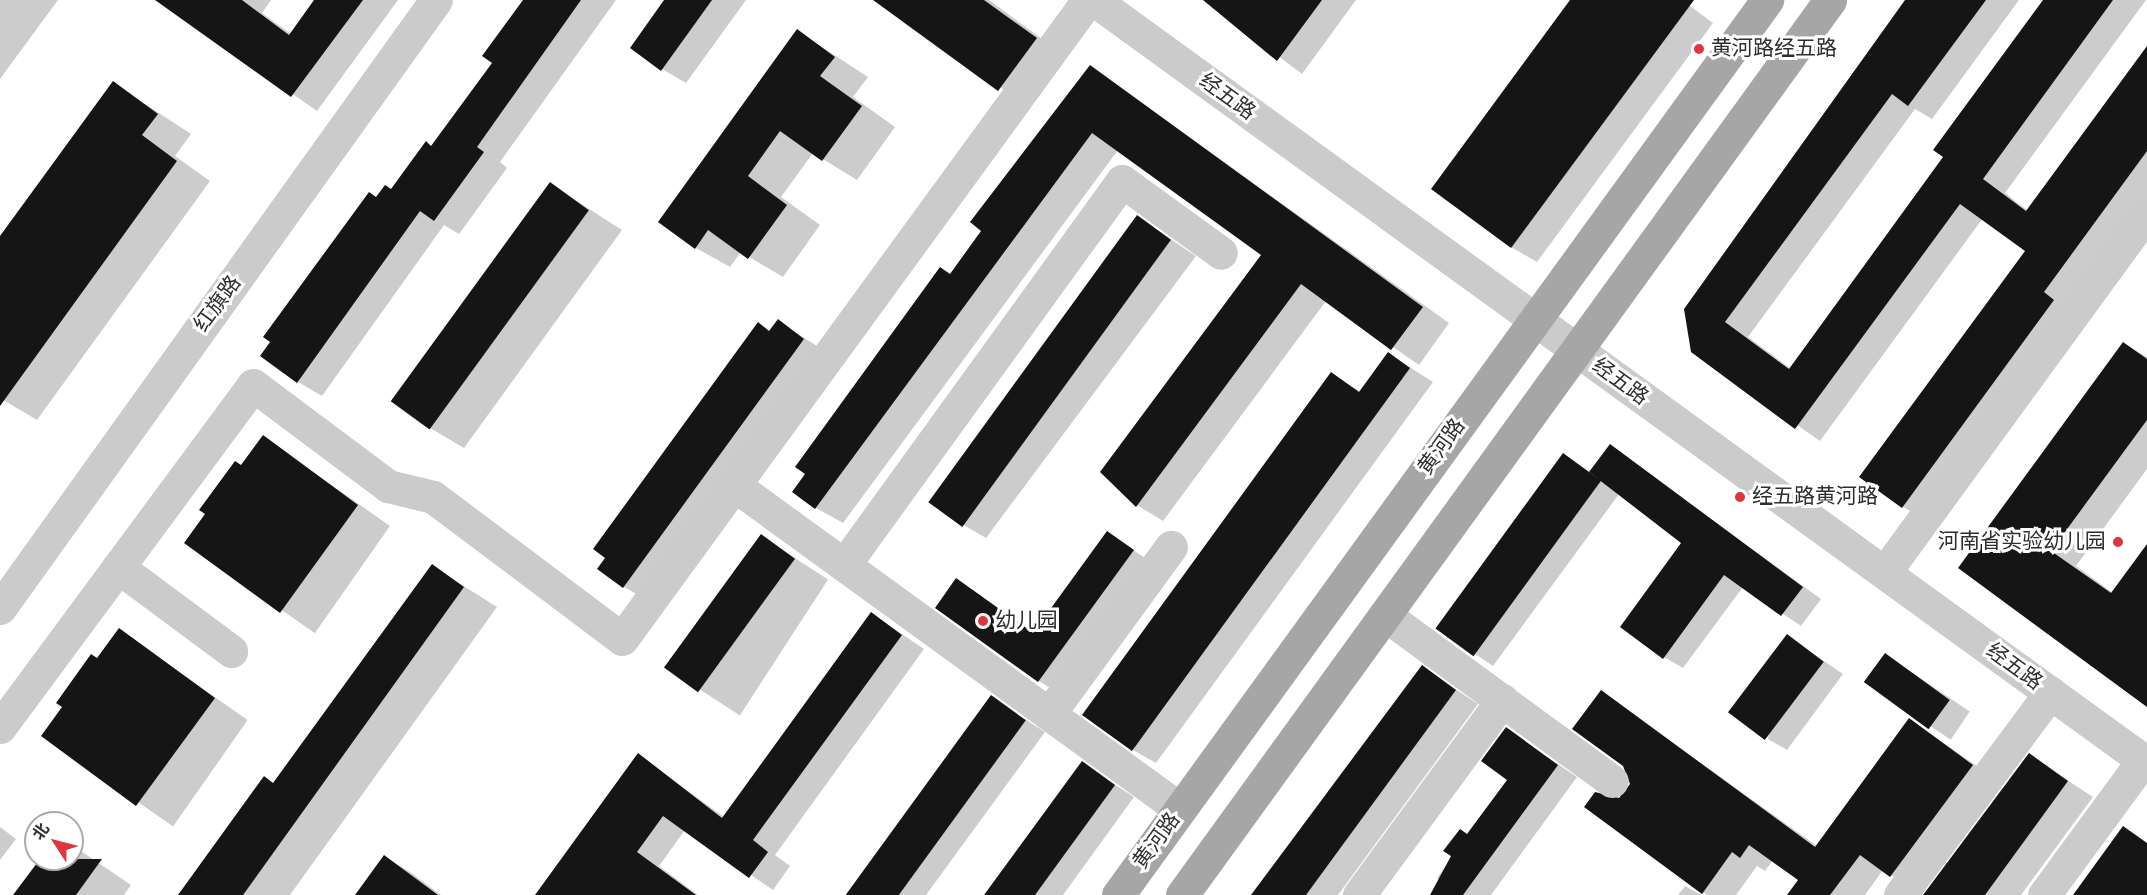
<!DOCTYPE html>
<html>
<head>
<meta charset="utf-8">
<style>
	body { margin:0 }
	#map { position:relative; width:2147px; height:895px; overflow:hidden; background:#fff; font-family:"Alegreya Sans","Noto Sans SC",sans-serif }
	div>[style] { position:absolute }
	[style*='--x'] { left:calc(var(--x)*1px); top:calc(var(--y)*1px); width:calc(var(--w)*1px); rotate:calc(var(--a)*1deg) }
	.shadow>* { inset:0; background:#0003; transform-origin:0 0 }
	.building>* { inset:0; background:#151515; transform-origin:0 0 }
	.minor>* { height:33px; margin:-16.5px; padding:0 16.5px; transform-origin:16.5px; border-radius:16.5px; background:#cbcbcb }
	.major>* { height:33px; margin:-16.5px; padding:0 16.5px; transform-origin:16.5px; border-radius:16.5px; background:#a6a6a6 }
	.dots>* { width:16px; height:16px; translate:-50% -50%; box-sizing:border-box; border:3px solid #fff; border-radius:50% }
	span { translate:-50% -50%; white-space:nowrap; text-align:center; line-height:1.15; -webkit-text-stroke:6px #fff; paint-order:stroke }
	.poi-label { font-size:21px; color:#2e2e2e }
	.left { translate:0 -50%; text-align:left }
	.right { translate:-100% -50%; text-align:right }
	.street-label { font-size:21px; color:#2e2e2e }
	.north { position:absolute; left:24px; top:811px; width:60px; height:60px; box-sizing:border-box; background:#fff; border:2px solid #ababab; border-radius:50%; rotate:306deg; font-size:16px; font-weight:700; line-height:24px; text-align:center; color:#2e2e2e }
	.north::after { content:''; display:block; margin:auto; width:21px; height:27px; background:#df353d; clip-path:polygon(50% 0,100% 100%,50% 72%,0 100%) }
</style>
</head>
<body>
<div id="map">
	<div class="shadow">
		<div style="clip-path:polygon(0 0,58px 0,0 79px)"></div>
		<div style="clip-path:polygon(158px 0,271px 0,262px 13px,291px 34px,316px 0,398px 0,317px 111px)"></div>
		<div style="clip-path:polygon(524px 0,616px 0,500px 162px,507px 168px,459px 234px,444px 225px,322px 396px,298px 382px,377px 199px,392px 191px,432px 147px,494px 62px)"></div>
		<div style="clip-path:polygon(666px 0,746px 0,686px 83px,662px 69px)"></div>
		<div style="clip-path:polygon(875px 0,989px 0,1061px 53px,1024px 104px)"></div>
		<div style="clip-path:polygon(1203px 0,1356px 0,1302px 74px)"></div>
		<div style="clip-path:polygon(1572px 0,1682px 0,1713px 23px,1537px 262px,1511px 247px)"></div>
		<div style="clip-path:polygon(1909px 0,2019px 0,1932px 119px,1915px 109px,1748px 337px,1791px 369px,1946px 157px,2045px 0,2146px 0,2005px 193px,2028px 211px,2147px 48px,2147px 197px,1926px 520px,1903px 507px,2027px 251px,1983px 218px,1820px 441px,1692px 352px)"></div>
		<div style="clip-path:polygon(797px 31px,868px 77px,853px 97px,895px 127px,857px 180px,813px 153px,781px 197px,820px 225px,783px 277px,741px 252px,730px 267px,696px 248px)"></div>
		<div style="clip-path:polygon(1091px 67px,1449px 323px,1419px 365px,1326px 301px,1163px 521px,1137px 505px,1263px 255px,1118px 150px,843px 523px,816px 508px,794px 492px,983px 230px)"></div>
		<div style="clip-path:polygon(113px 83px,191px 134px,175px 156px,210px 181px,37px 420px,0 398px,0 238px)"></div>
		<div style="clip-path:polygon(550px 184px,622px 230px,464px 448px,430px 428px)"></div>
		<div style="clip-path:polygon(1137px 217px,1196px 256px,986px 538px,960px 523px)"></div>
		<div style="clip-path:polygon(778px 321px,837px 359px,658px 606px,624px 587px,758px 324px,771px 332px)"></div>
		<div style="clip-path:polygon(2124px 344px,2147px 357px,2147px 469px,2076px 566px,2113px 593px,2147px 547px,2147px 702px,1960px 567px)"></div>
		<div style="clip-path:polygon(1389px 354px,1433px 382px,1156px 763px,1133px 750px,1331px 374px,1361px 392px)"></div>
		<div style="left:263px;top:437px;width:155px;height:131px;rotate:35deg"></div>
		<div style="clip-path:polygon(1610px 446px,1821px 599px,1801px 626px,1743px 587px,1683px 668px,1664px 657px,1683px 543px,1619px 494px,1493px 666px,1437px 628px,1563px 455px,1591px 473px)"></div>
		<div style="clip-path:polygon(1107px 533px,1153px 563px,1058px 693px,1039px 681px,957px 580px,1035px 633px)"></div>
		<div style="left:761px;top:536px;width:80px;height:162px;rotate:33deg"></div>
		<div style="clip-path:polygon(432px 566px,497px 607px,290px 895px,180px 895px,274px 784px)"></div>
		<div style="clip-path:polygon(872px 614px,924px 649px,775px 855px,790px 866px,773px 890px,685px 830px,659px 866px,698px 895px,537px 895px,638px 755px,724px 817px)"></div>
		<div style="left:119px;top:630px;width:157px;height:130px;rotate:35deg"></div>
		<div style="clip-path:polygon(1787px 636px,1843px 674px,1787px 750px,1768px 739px)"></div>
		<div style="left:1886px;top:655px;width:101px;height:34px;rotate:34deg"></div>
		<div style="clip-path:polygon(1422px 667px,1478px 704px,1338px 895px,1253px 895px)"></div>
		<div style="clip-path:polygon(1601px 692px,1817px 846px,1910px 720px,1997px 780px,1915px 890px,1883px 870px,1865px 895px,1797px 895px,1800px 880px,1773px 860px,1765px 871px,1757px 866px,1736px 895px,1707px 895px,1586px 807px,1621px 800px,1632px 783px)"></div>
		<div style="clip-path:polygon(991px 697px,1045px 732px,926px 895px,857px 895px)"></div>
		<div style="clip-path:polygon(1506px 729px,1577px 777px,1491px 895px,1432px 895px,1441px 882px,1437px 878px,1509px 779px)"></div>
		<div style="clip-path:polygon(2029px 755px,2093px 797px,2021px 895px,1926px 895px)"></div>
		<div style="clip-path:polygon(1082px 763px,1134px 797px,1063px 895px,987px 895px)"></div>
		<div style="clip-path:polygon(0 827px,16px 839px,0 860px)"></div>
		<div style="clip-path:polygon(72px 845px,131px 885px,124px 895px,15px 895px,41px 859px,72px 859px)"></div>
		<div style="clip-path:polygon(384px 857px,410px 872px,441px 895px,357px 895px)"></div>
		<div style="clip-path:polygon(1685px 886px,1701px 895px,1678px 895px)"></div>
	</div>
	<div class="building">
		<div style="clip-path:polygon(155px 0,242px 0,289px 35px,314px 0,363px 0,291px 97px)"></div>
		<div style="clip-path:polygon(523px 0,581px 0,477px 147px,484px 152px,434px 221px,420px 211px,297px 383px,260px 356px,270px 342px,263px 337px,369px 192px,376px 197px,385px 185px,391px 189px,426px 141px,431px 146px,492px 63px,482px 56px)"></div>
		<div style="clip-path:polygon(664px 0,712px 0,661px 71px,630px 48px)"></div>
		<div style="clip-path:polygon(873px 0,984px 0,1037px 38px,998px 91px)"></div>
		<div style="clip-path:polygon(1203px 0,1322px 0,1277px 61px)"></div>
		<div style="clip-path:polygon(1570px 0,1694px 0,1511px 248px,1431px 189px)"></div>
		<div style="clip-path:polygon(1905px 0,1986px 0,1908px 106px,1892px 94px,1725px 322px,1789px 369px,1943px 157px,1933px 150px,2043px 0,2113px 0,1983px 179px,2026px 211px,2147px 46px,2147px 151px,2044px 292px,2054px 300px,1902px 508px,1859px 477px,2025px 251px,1960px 204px,1795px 429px,1691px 352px,1684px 309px)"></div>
		<div style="clip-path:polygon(797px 29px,835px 57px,820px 76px,862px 106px,822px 161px,780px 131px,748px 176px,787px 205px,748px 259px,708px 230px,695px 249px,658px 222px)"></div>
		<div style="clip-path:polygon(1090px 65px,1423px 307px,1391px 350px,1301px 284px,1136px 507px,1100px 472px,1261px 255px,1092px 133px,815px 509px,792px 492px,805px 474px,795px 467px,940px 267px,950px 274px,981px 231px,970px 222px)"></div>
		<div style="clip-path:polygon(113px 81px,158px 114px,142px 135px,177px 161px,0 406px,0 236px)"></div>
		<div style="left:550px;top:182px;width:48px;height:271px;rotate:36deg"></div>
		<div style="left:1137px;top:215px;width:42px;height:355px;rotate:36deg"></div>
		<div style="clip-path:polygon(778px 319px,804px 339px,623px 588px,597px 569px,605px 558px,593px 549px,758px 322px,769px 331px)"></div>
		<div style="clip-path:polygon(2123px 342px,2147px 359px,2147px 420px,2051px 551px,2111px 593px,2147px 544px,2147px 707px,1958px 568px)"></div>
		<div style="clip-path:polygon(1388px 352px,1410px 368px,1132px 751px,1082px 715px,1331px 372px,1359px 392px)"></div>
		<div style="clip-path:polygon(263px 435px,358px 505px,280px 613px,184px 543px,205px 514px,199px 510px,235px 461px,241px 465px)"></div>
		<div style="clip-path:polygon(1610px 444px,1803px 587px,1781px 616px,1724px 575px,1663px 659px,1620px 627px,1681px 543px,1589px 472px)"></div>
		<div style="left:1563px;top:453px;width:47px;height:217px;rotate:36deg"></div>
		<div style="clip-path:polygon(1107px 531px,1134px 550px,1038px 682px,935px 608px,956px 578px,1033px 633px)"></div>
		<div style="left:761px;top:534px;width:42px;height:165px;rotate:36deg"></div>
		<div style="clip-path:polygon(432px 564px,464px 587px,243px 895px,178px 895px,264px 776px,273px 783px)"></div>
		<div style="clip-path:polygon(871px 612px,902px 635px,753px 840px,768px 852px,749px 878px,663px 816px,637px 852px,696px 895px,535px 895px,638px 753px,722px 818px)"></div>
		<div style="clip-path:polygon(119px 628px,215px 698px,136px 806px,41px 736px,62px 707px,56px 703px,91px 654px,97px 658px)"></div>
		<div style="left:1787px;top:634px;width:46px;height:98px;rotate:37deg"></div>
		<div style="left:1885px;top:653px;width:80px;height:36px;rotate:36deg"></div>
		<div style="clip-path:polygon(1422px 665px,1456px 690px,1306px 895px,1251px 895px)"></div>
		<div style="clip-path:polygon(1601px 690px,1815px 847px,1909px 718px,1973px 765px,1890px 877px,1860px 855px,1830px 895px,1787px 895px,1798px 880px,1749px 845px,1740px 858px,1732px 852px,1702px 894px,1584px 807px,1595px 792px,1619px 798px,1630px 784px,1623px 766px,1572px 729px)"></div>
		<div style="left:991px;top:695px;width:43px;height:247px;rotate:36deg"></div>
		<div style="clip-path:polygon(1506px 727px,1558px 765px,1463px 895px,1430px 895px,1451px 856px,1443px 851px,1460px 829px,1467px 834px,1507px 780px,1481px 761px)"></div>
		<div style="clip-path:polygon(2029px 753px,2068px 781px,1985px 895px,1923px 895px)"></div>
		<div style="clip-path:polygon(1082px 761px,1115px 785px,1035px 895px,984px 895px)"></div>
		<div style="clip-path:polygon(2123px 826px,2147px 843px,2147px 895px,2073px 895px)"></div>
		<div style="clip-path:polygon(384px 855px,438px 895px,355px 895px)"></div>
		<div style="clip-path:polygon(40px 859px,102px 859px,76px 895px,13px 895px)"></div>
	</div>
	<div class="minor">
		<div style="--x:1094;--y:0;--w:1300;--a:35.93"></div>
		<div style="--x:734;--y:485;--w:551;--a:36"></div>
		<div style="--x:844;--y:565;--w:474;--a:-54.1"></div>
		<div style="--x:1122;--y:181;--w:122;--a:36"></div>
		<div style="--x:118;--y:567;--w:141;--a:36.6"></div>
		<div style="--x:1885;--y:572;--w:444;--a:-53.9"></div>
		<div style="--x:0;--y:608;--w:748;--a:-54.36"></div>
		<div style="--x:1385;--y:615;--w:281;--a:36.2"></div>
		<div style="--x:1049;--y:714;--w:207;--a:-53.9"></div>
		<div style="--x:0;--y:727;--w:425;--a:-53.5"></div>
		<div style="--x:253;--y:385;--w:169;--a:36.8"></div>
		<div style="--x:388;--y:486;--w:46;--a:13.7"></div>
		<div style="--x:433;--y:497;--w:236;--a:36.9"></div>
		<div style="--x:622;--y:639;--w:791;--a:-53.9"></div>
		<div style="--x:1359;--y:895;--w:242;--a:-53.7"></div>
		<div style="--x:1900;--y:895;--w:252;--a:-53.4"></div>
		<div style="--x:2044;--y:895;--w:167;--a:-53.7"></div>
	</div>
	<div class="major">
		<div style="--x:1118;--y:895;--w:1106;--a:-54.05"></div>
		<div style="--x:1182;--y:895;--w:1105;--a:-54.09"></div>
	</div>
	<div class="dots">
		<div style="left:1699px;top:49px;background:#df353d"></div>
		<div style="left:1740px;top:497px;background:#df353d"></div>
		<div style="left:2118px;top:542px;background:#df353d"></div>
		<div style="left:983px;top:621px;background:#df353d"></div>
	</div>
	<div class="poi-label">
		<span class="left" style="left:1711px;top:49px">黄河路经五路</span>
		<span class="left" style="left:1752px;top:497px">经五路黄河路</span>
		<span class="right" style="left:2106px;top:542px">河南省实验幼儿园</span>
		<span class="left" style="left:995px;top:621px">幼儿园</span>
	</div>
	<div class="street-label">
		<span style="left:1227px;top:97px;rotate:36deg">经五路</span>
		<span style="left:218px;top:304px;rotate:-54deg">红旗路</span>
		<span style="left:1620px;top:382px;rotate:36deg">经五路</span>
		<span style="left:1442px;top:447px;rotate:-54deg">黄河路</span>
		<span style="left:2014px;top:667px;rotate:36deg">经五路</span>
		<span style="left:1157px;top:841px;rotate:-54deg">黄河路</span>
	</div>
	<div class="north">北</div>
</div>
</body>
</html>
